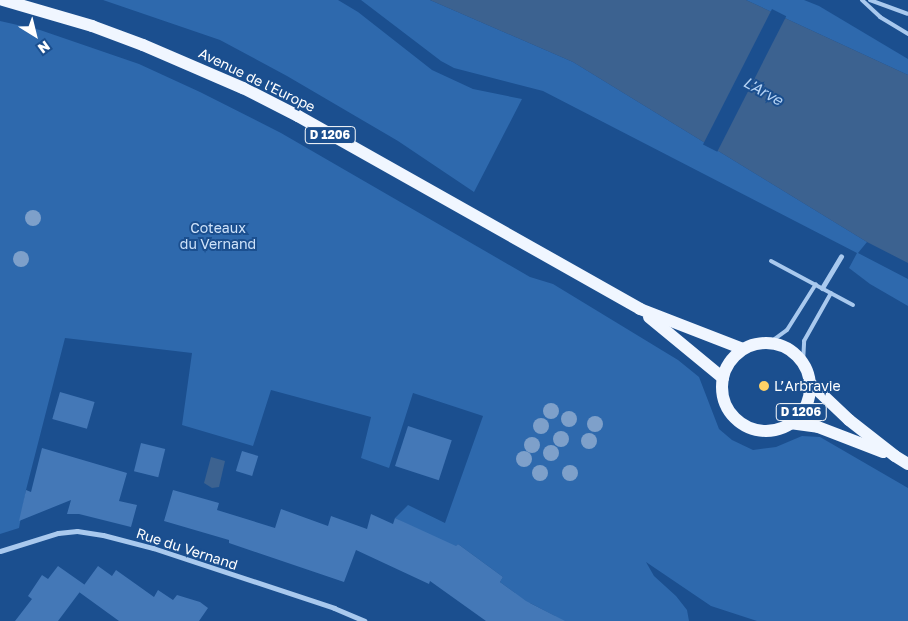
<!DOCTYPE html>
<html>
<head>
<meta charset="utf-8">
<style>
	body { margin:0 }
	#map { position:relative; width:908px; height:621px; overflow:hidden; background:#1b4f8f; font-family:"Golos Text",sans-serif }
	div>[style] { position:absolute }
	[style*='--x'] { left:calc(var(--x)*1px); top:calc(var(--y)*1px); width:calc(var(--w)*1px); rotate:calc(var(--a)*1deg) }
	.green>* { inset:0; background:#2e69ad }
	.water>* { inset:0; background:#3c6290 }
	.pier>* { inset:0; background:#1b4f8f; transform-origin:0 0 }
	.building>* { inset:0; background:#4478b7; transform-origin:0 0 }
	.lane>* { height:4px; margin:-2px; padding:0 2px; transform-origin:2px; border-radius:2px; background:#a9c9ee }
	.street>* { height:5px; margin:-2.5px; padding:0 2.5px; transform-origin:2.5px; border-radius:2.5px; background:#a9c9ee }
	.primary>* { height:12px; margin:-6px; padding:0 6px; transform-origin:6px; border-radius:6px; background:#f0f6ff }
	.primary>.ring { margin:-6px; padding:0; box-sizing:content-box; background:none; border:12px solid #f0f6ff; border-radius:50% }
	.trees>* { width:16px; height:16px; margin:-8px; border-radius:50%; background:#7ea0ca }
	.dots>* { width:14px; height:14px; translate:-50% -50%; box-sizing:border-box; border:2px solid #1b4f8f; border-radius:50% }
	span { translate:-50% -50%; white-space:nowrap; text-align:center; line-height:1.15; -webkit-text-stroke:4px #1b4f8f; paint-order:stroke }
	.shield-label span { padding:1px 4px; background:#1b4f8f; border:1px solid; border-radius:4px; -webkit-text-stroke-width:0 }
	.shield-label { font-size:12px; color:#fff; font-weight:700 }
	.street-label { font-size:14px; color:#fff }
	.park-label { font-size:14px; color:#cfe3fa }
	.poi-label { font-size:14px; color:#fff }
	.left { translate:0 -50%; text-align:left }
	.water-label { font-size:15px; color:#b5d3f5; font-style:italic }
	.north { position:absolute; left:10px; top:10px; width:50px; height:50px; -webkit-text-stroke:4px #1b4f8f; paint-order:stroke; rotate:144deg; font-size:14px; font-weight:700; line-height:20px; text-align:center; color:#fff }
	.north::after { content:''; display:block; margin:auto; width:18px; height:22px; background:#fff; clip-path:polygon(50% 0,100% 100%,50% 72%,0 100%) }
</style>
</head>
<body>
<div id="map">
	<div class="green">
		<div style="clip-path:polygon(103px 0,338px 0,358px 12px,432px 70px,473px 89px,522px 99px,474px 192px,398px 141px,287px 76px,220px 40px)"></div>
		<div style="clip-path:polygon(361px 0,430px 0,573px 62px,867px 242px,858px 253px,908px 279px,908px 306px,870px 284px,849px 268px,857px 253px,543px 91px,454px 68px,441px 61px)"></div>
		<div style="clip-path:polygon(746px 0,804px 0,819px 6px,908px 59px,908px 75px)"></div>
		<div style="clip-path:polygon(0 21px,40px 30px,139px 64px,200px 92px,281px 133px,530px 277px,553px 284px,678px 360px,699px 377px,719px 429px,732px 440px,753px 450px,776px 447px,802px 436px,820px 437px,908px 488px,908px 621px,757px 621px,711px 606px,646px 562px,654px 576px,676px 596px,687px 610px,689px 621px,553px 621px,555px 616px,530px 603px,527px 607px,511px 599px,515px 593px,500px 582px,503px 577px,458px 544px,454px 549px,395px 518px,408px 505px,445px 523px,483px 416px,413px 393px,389px 468px,361px 458px,371px 417px,271px 390px,253px 446px,182px 425px,192px 353px,65px 338px,26px 490px,19px 528px,0 534px)"></div>
	</div>
	<div class="water">
		<div style="clip-path:polygon(430px 0,746px 0,908px 75px,908px 263px,867px 242px,573px 62px)"></div>
		<div style="clip-path:polygon(211px 457px,225px 461px,219px 487px,212px 488px,204px 483px)"></div>
	</div>
	<div class="pier">
		<div style="left:772px;top:9px;width:16px;height:152px;rotate:27deg"></div>
	</div>
	<div class="building">
		<div style="left:60px;top:392px;width:36px;height:28px;rotate:16deg"></div>
		<div style="left:408px;top:426px;width:46px;height:42px;rotate:18deg"></div>
		<div style="left:141px;top:443px;width:25px;height:29px;rotate:14deg"></div>
		<div style="clip-path:polygon(42px 448px,127px 473px,119px 501px,137px 505px,131px 527px,79px 514px,67px 514px,71px 500px,19px 521px,26px 490px,31px 492px)"></div>
		<div style="left:242px;top:451px;width:17px;height:21px;rotate:17deg"></div>
		<div style="clip-path:polygon(173px 490px,219px 503px,217px 510px,275px 528px,281px 509px,328px 526px,331px 516px,367px 529px,371px 514px,393px 524px,395px 518px,456px 546px,458px 544px,503px 577px,500px 582px,526px 601px,565px 621px,486px 621px,430px 581px,429px 584px,356px 550px,344px 582px,229px 543px,229px 540px,164px 521px)"></div>
		<div style="clip-path:polygon(58px 566px,85px 585px,58px 621px,15px 621px,32px 599px,28px 596px,42px 575px,48px 579px)"></div>
		<div style="clip-path:polygon(98px 566px,112px 576px,116px 570px,154px 597px,158px 590px,173px 600px,177px 595px,200px 602px,208px 608px,199px 621px,119px 621px,79px 592px)"></div>
	</div>
	<div class="lane">
		<div style="--x:862;--y:0;--w:25;--a:43"></div>
		<div style="--x:880;--y:17;--w:33;--a:31"></div>
		<div style="--x:870;--y:0;--w:40;--a:20.2"></div>
		<div style="--x:771;--y:261;--w:93;--a:28.2"></div>
		<div style="--x:769;--y:343;--w:22;--a:-36"></div>
		<div style="--x:787;--y:330;--w:54;--a:-57.8"></div>
		<div style="--x:803;--y:363;--w:22;--a:-87"></div>
		<div style="--x:804;--y:341;--w:55;--a:-60.6"></div>
	</div>
	<div class="street">
		<div style="--x:822;--y:288;--w:37;--a:-59"></div>
		<div style="--x:0;--y:551;--w:61;--a:-17.2"></div>
		<div style="--x:58;--y:533;--w:19;--a:-6"></div>
		<div style="--x:77;--y:531;--w:26;--a:9"></div>
		<div style="--x:103;--y:535;--w:52;--a:14.6"></div>
		<div style="--x:153;--y:548;--w:191;--a:18.3"></div>
		<div style="--x:334;--y:608;--w:33;--a:23"></div>
	</div>
	<div class="primary">
		<div style="--x:3;--y:0;--w:93;--a:16.3"></div>
		<div style="--x:92;--y:26;--w:54;--a:20.4"></div>
		<div style="--x:143;--y:45;--w:109;--a:23.3"></div>
		<div style="--x:243;--y:88;--w:62;--a:27"></div>
		<div style="--x:298;--y:116;--w:393;--a:29.4"></div>
		<div style="--x:640;--y:309;--w:110;--a:21.2"></div>
		<div style="--x:649;--y:317;--w:96;--a:39.5"></div>
		<div class="ring" style="left:722px;top:343px;width:76px;height:76px"></div>
		<div style="--x:809;--y:382;--w:55;--a:43.5"></div>
		<div style="--x:849;--y:420;--w:58;--a:38"></div>
		<div style="--x:895;--y:456;--w:15;--a:32"></div>
		<div style="--x:790;--y:423;--w:28;--a:8"></div>
		<div style="--x:818;--y:427;--w:70;--a:21"></div>
	</div>
	<div class="trees">
		<div style="left:33px;top:218px"></div>
		<div style="left:21px;top:259px"></div>
		<div style="left:551px;top:411px"></div>
		<div style="left:569px;top:419px"></div>
		<div style="left:595px;top:424px"></div>
		<div style="left:541px;top:426px"></div>
		<div style="left:561px;top:439px"></div>
		<div style="left:589px;top:441px"></div>
		<div style="left:532px;top:445px"></div>
		<div style="left:551px;top:453px"></div>
		<div style="left:524px;top:459px"></div>
		<div style="left:540px;top:473px"></div>
		<div style="left:570px;top:473px"></div>
	</div>
	<div class="dots">
		<div style="left:764px;top:386px;background:#ffd166"></div>
	</div>
	<div class="shield-label">
		<span style="left:330px;top:135px">D 1206</span>
		<span style="left:801px;top:412px">D 1206</span>
	</div>
	<div class="street-label">
		<span style="left:257px;top:80px;rotate:26deg">Avenue de l'Europe</span>
		<span style="left:187px;top:549px;rotate:18deg">Rue du Vernand</span>
	</div>
	<div class="park-label">
		<span style="left:218px;top:236px">Coteaux<br>du Vernand</span>
	</div>
	<div class="poi-label">
		<span class="left" style="left:774px;top:386px">L’Arbravie</span>
	</div>
	<div class="water-label">
		<span style="left:763px;top:91px;rotate:29deg">L'Arve</span>
	</div>
	<div class="north">N</div>
</div>
</body>
</html>
